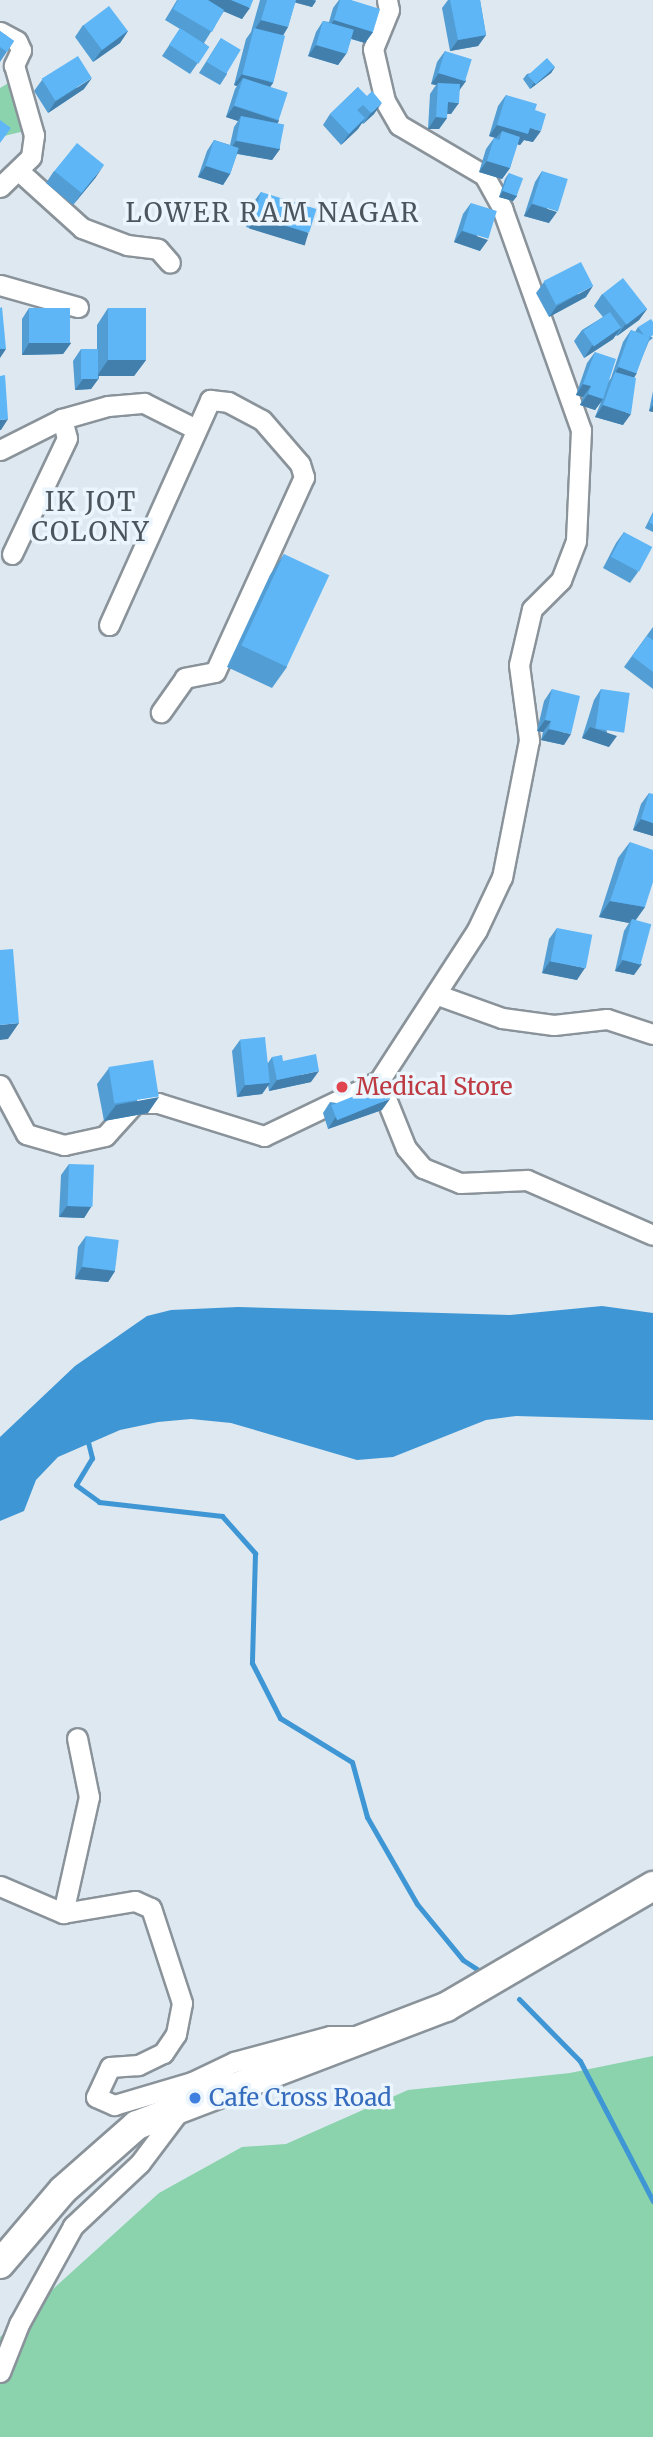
<!DOCTYPE html>
<html>
<head>
<meta charset="utf-8">
<style>
	body { margin:0 }
	#map { position:relative; width:653px; height:2437px; overflow:hidden; background:#dee8f0; font-family:Merriweather,serif }
	div>[style] { position:absolute }
	[style*='--x'] { left:calc(var(--x)*1px); top:calc(var(--y)*1px); width:calc(var(--w)*1px); rotate:calc(var(--a)*1deg) }
	.green>* { inset:0; background:#8ad3ad }
	.water>* { inset:0; background:#3f96d5 }
	.stream>* { height:5px; margin:-2.5px; padding:0 2.5px; transform-origin:2.5px; border-radius:2.5px; background:#3f96d5 }
	.roads { filter:drop-shadow(2px 0 #8a939a) drop-shadow(-2px 0 #8a939a) drop-shadow(0 2px #8a939a) drop-shadow(0 -2px #8a939a) }
	.street>* { height:19px; margin:-9.5px; padding:0 9.5px; transform-origin:9.5px; border-radius:9.5px; background:#fff }
	.secondary>* { height:28px; margin:-14px; padding:0 14px; transform-origin:14px; border-radius:14px; background:#fff }
	.wall>* { inset:0; background:#519dd4 }
	.shaded-wall>* { inset:0; background:#427fac; transform-origin:0 0 }
	.building>* { inset:0; background:#5eb6f6; transform-origin:0 0 }
	.dots>* { width:19px; height:19px; translate:-50% -50%; box-sizing:border-box; border:4px solid #ebf5fd; border-radius:50% }
	span { translate:-50% -50%; white-space:nowrap; text-align:center; line-height:1.15; -webkit-text-stroke:7px #ebf5fd; paint-order:stroke }
	.health-label { font-size:24px; color:#be3a42 }
	.left { translate:0 -50%; text-align:left }
	.shop-label { font-size:24px; color:#366cbe }
	.neighbourhood-label { font-size:26px; color:#4d555c; letter-spacing:2px }
</style>
</head>
<body>
<div id="map">
	<div class="green">
		<div style="clip-path:polygon(10px 82px,25px 131px,4px 136px,0 133px,0 88px)"></div>
		<div style="clip-path:polygon(653px 2056px,653px 2437px,0 2437px,0 2337px,159px 2193px,242px 2147px,286px 2144px,408px 2090px,570px 2073px)"></div>
	</div>
	<div class="water">
		<div style="clip-path:polygon(602px 1306px,653px 1313px,653px 1420px,516px 1416px,486px 1420px,393px 1457px,357px 1460px,231px 1423px,191px 1419px,158px 1422px,120px 1430px,58px 1457px,36px 1480px,24px 1511px,0 1521px,0 1437px,75px 1366px,147px 1316px,171px 1310px,238px 1307px,510px 1315px)"></div>
	</div>
	<div class="stream">
		<div style="--x:87;--y:1438;--w:21;--a:76"></div>
		<div style="--x:92;--y:1458;--w:31;--a:121"></div>
		<div style="--x:76;--y:1485;--w:29;--a:36"></div>
		<div style="--x:99;--y:1502;--w:124;--a:6.5"></div>
		<div style="--x:222;--y:1516;--w:50;--a:48.3"></div>
		<div style="--x:255;--y:1553;--w:110;--a:91.6"></div>
		<div style="--x:252;--y:1663;--w:62;--a:63"></div>
		<div style="--x:280;--y:1718;--w:84;--a:31.4"></div>
		<div style="--x:352;--y:1762;--w:57;--a:74.7"></div>
		<div style="--x:367;--y:1817;--w:100;--a:60.1"></div>
		<div style="--x:417;--y:1904;--w:72;--a:50.6"></div>
		<div style="--x:463;--y:1960;--w:20;--a:33"></div>
		<div style="--x:519;--y:1999;--w:87;--a:45.5"></div>
		<div style="--x:580;--y:2061;--w:158;--a:62.5"></div>
	</div>
	<div class="roads">
		<div class="street">
			<div style="--x:387;--y:0;--w:10;--a:79"></div>
			<div style="--x:389;--y:10;--w:42;--a:112.3"></div>
			<div style="--x:373;--y:49;--w:53;--a:77"></div>
			<div style="--x:385;--y:101;--w:28;--a:60"></div>
			<div style="--x:399;--y:125;--w:99;--a:30.5"></div>
			<div style="--x:484;--y:175;--w:38;--a:61"></div>
			<div style="--x:502;--y:208;--w:236;--a:70.4"></div>
			<div style="--x:581;--y:430;--w:111;--a:92.6"></div>
			<div style="--x:576;--y:541;--w:42;--a:111"></div>
			<div style="--x:561;--y:580;--w:41;--a:135"></div>
			<div style="--x:532;--y:609;--w:57;--a:103.1"></div>
			<div style="--x:519;--y:665;--w:76;--a:82.4"></div>
			<div style="--x:529;--y:740;--w:140;--a:101.1"></div>
			<div style="--x:502;--y:877;--w:59;--a:115.3"></div>
			<div style="--x:477;--y:930;--w:180;--a:123"></div>
			<div style="--x:379;--y:1081;--w:72;--a:68.1"></div>
			<div style="--x:406;--y:1148;--w:26;--a:50"></div>
			<div style="--x:423;--y:1168;--w:40;--a:22"></div>
			<div style="--x:460;--y:1183;--w:67;--a:-2.6"></div>
			<div style="--x:527;--y:1180;--w:137;--a:23.6"></div>
			<div style="--x:0;--y:32;--w:19;--a:28"></div>
			<div style="--x:17;--y:41;--w:10;--a:66"></div>
			<div style="--x:21;--y:50;--w:17;--a:115"></div>
			<div style="--x:14;--y:65;--w:73;--a:74.1"></div>
			<div style="--x:34;--y:135;--w:22;--a:98"></div>
			<div style="--x:31;--y:157;--w:43;--a:135.9"></div>
			<div style="--x:20;--y:172;--w:84;--a:42.1"></div>
			<div style="--x:82;--y:228;--w:48;--a:20.7"></div>
			<div style="--x:127;--y:245;--w:31;--a:7"></div>
			<div style="--x:158;--y:249;--w:18;--a:49"></div>
			<div style="--x:0;--y:285;--w:81;--a:15.8"></div>
			<div style="--x:0;--y:450;--w:69;--a:-26.6"></div>
			<div style="--x:62;--y:419;--w:48;--a:-15.8"></div>
			<div style="--x:108;--y:406;--w:36;--a:-5"></div>
			<div style="--x:144;--y:403;--w:58;--a:26.6"></div>
			<div style="--x:12;--y:554;--w:128;--a:-64.6"></div>
			<div style="--x:67;--y:438;--w:20;--a:-105"></div>
			<div style="--x:109;--y:625;--w:247;--a:-65.8"></div>
			<div style="--x:210;--y:400;--w:18;--a:6"></div>
			<div style="--x:228;--y:402;--w:38;--a:28"></div>
			<div style="--x:262;--y:420;--w:58;--a:49.2"></div>
			<div style="--x:300;--y:464;--w:14;--a:73"></div>
			<div style="--x:304;--y:477;--w:214;--a:114.5"></div>
			<div style="--x:215;--y:672;--w:31;--a:169"></div>
			<div style="--x:185;--y:678;--w:42;--a:125.2"></div>
			<div style="--x:438;--y:995;--w:68;--a:19.8"></div>
			<div style="--x:502;--y:1018;--w:52;--a:7.7"></div>
			<div style="--x:554;--y:1025;--w:53;--a:-6.5"></div>
			<div style="--x:607;--y:1019;--w:48;--a:18.1"></div>
			<div style="--x:0;--y:1085;--w:55;--a:62"></div>
			<div style="--x:26;--y:1134;--w:40;--a:16"></div>
			<div style="--x:64;--y:1145;--w:42;--a:-12.4"></div>
			<div style="--x:105;--y:1136;--w:45;--a:-47.7"></div>
			<div style="--x:135;--y:1103;--w:23;--a:0"></div>
			<div style="--x:158;--y:1103;--w:111;--a:17.3"></div>
			<div style="--x:264;--y:1136;--w:127;--a:-25.6"></div>
			<div style="--x:0;--y:1886;--w:69;--a:23.2"></div>
			<div style="--x:63;--y:1913;--w:73;--a:-9.5"></div>
			<div style="--x:135;--y:1901;--w:17;--a:24"></div>
			<div style="--x:151;--y:1908;--w:100;--a:71.9"></div>
			<div style="--x:182;--y:2003;--w:32;--a:101"></div>
			<div style="--x:176;--y:2034;--w:23;--a:124"></div>
			<div style="--x:163;--y:2053;--w:28;--a:154"></div>
			<div style="--x:138;--y:2065;--w:28;--a:176"></div>
			<div style="--x:110;--y:2067;--w:33;--a:115"></div>
			<div style="--x:96;--y:2097;--w:20;--a:24"></div>
			<div style="--x:114;--y:2105;--w:81;--a:-16.4"></div>
			<div style="--x:192;--y:2082;--w:47;--a:-25.5"></div>
			<div style="--x:234;--y:2062;--w:99;--a:-15.2"></div>
			<div style="--x:330;--y:2036;--w:25;--a:0"></div>
			<div style="--x:63;--y:1913;--w:119;--a:-77.4"></div>
			<div style="--x:89;--y:1797;--w:60;--a:-101.5"></div>
			<div style="--x:0;--y:2372;--w:52;--a:-68.4"></div>
			<div style="--x:19;--y:2324;--w:112;--a:-61.1"></div>
			<div style="--x:73;--y:2226;--w:92;--a:-43.2"></div>
			<div style="--x:140;--y:2163;--w:66;--a:-53"></div>
		</div>
		<div class="secondary">
			<div style="--x:0;--y:2264;--w:97;--a:-49.6"></div>
			<div style="--x:63;--y:2190;--w:98;--a:-41.3"></div>
			<div style="--x:137;--y:2125;--w:331;--a:-20.9"></div>
			<div style="--x:446;--y:2007;--w:240;--a:-30.3"></div>
		</div>
	</div>
	<div class="wall">
		<div style="clip-path:polygon(177px 0,253px 0,242px 19px,224px 11px,204px 43px,209px 47px,190px 74px,162px 56px,180px 29px,165px 20px)"></div>
		<div style="clip-path:polygon(260px 0,316px 0,312px 7px,295px 2px,288px 27px,283px 36px,273px 83px,270px 87px,279px 121px,277px 122px,280px 149px,272px 160px,237px 154px,230px 174px,223px 185px,198px 177px,207px 151px,214px 140px,230px 145px,234px 127px,238px 121px,226px 117px,235px 89px,237px 86px,234px 85px,246px 39px,251px 32px)"></div>
		<div style="clip-path:polygon(339px 0,351px 0,373px 32px,365px 43px,351px 39px,346px 54px,338px 65px,308px 56px,316px 32px,323px 21px,329px 22px,333px 8px)"></div>
		<div style="clip-path:polygon(448px 0,480px 0,486px 35px,478px 46px,450px 51px,442px 8px)"></div>
		<div style="clip-path:polygon(83px 25px,128px 31px,120px 43px,93px 62px,75px 37px)"></div>
		<div style="clip-path:polygon(0 31px,14px 41px,0 62px)"></div>
		<div style="clip-path:polygon(221px 38px,227px 74px,220px 85px,199px 73px)"></div>
		<div style="clip-path:polygon(445px 51px,466px 81px,460px 89px,451px 114px,447px 114px,447px 118px,439px 129px,428px 129px,430px 94px,436px 85px,431px 84px,437px 62px)"></div>
		<div style="clip-path:polygon(555px 67px,551px 73px,530px 89px,523px 79px,527px 74px)"></div>
		<div style="clip-path:polygon(42px 80px,84px 89px,48px 113px,34px 91px)"></div>
		<div style="clip-path:polygon(358px 87px,374px 114px,363px 124px,362px 123px,358px 129px,341px 145px,323px 125px,330px 114px)"></div>
		<div style="clip-path:polygon(506px 95px,535px 110px,533px 142px,524px 140px,520px 145px,517px 144px,510px 168px,502px 179px,479px 172px,486px 149px,494px 138px,496px 138px,489px 136px,498px 106px)"></div>
		<div style="clip-path:polygon(54px 171px,96px 177px,73px 205px,46px 183px)"></div>
		<div style="clip-path:polygon(542px 171px,549px 223px,524px 216px,535px 182px)"></div>
		<div style="clip-path:polygon(509px 173px,517px 196px,513px 201px,499px 197px,505px 179px)"></div>
		<div style="clip-path:polygon(261px 192px,308px 233px,301px 244px,246px 227px,253px 203px)"></div>
		<div style="clip-path:polygon(471px 203px,480px 251px,454px 242px,463px 214px)"></div>
		<div style="clip-path:polygon(544px 282px,586px 297px,549px 317px,536px 293px)"></div>
		<div style="clip-path:polygon(602px 294px,647px 309px,639px 320px,617px 336px,616px 335px,613px 339px,584px 358px,574px 341px,582px 330px,603px 317px,594px 306px)"></div>
		<div style="clip-path:polygon(29px 308px,71px 343px,63px 354px,22px 355px,22px 319px)"></div>
		<div style="clip-path:polygon(108px 308px,146px 360px,134px 376px,99px 376px,99px 378px,91px 389px,75px 390px,73px 361px,81px 349px,97px 349px,97px 325px)"></div>
		<div style="clip-path:polygon(638px 327px,653px 338px,649px 341px,634px 377px,623px 425px,595px 417px,601px 402px,595px 410px,580px 405px,583px 397px,576px 395px,587px 363px,595px 352px,608px 382px,611px 378px,623px 342px,631px 330px,635px 332px)"></div>
		<div style="clip-path:polygon(653px 391px,653px 412px,649px 411px)"></div>
		<div style="clip-path:polygon(653px 512px,653px 532px,645px 528px)"></div>
		<div style="clip-path:polygon(624px 532px,638px 572px,630px 583px,603px 568px,616px 543px)"></div>
		<div style="clip-path:polygon(284px 554px,287px 667px,272px 688px,227px 667px,270px 575px)"></div>
		<div style="clip-path:polygon(653px 627px,653px 689px,624px 667px)"></div>
		<div style="clip-path:polygon(552px 689px,564px 745px,541px 740px,543px 732px,537px 731px,544px 701px)"></div>
		<div style="clip-path:polygon(601px 689px,609px 747px,582px 738px,594px 700px)"></div>
		<div style="clip-path:polygon(649px 793px,653px 836px,633px 830px,641px 804px)"></div>
		<div style="clip-path:polygon(630px 842px,645px 907px,636px 920px,634px 975px,615px 971px,624px 931px,629px 923px,599px 917px,618px 858px)"></div>
		<div style="clip-path:polygon(557px 928px,577px 980px,542px 973px,549px 939px)"></div>
		<div style="clip-path:polygon(240px 1040px,268px 1063px,272px 1057px,283px 1061px,311px 1082px,269px 1091px,268px 1085px,262px 1094px,237px 1097px,232px 1051px)"></div>
		<div style="clip-path:polygon(109px 1068px,148px 1113px,104px 1121px,97px 1084px)"></div>
		<div style="clip-path:polygon(330px 1102px,382px 1110px,328px 1129px,323px 1113px)"></div>
		<div style="clip-path:polygon(69px 1164px,91px 1207px,84px 1218px,59px 1217px,61px 1175px)"></div>
		<div style="clip-path:polygon(86px 1236px,115px 1271px,108px 1282px,75px 1279px,78px 1247px)"></div>
	</div>
	<div class="shaded-wall">
		<div style="clip-path:polygon(208px 0,231px 0,250px 8px,242px 19px,206px 4px)"></div>
		<div style="clip-path:polygon(294px 0,312px 0,316px 1px,312px 7px,293px 2px)"></div>
		<div style="clip-path:polygon(261px 20px,288px 27px,277px 44px,253px 32px)"></div>
		<div style="clip-path:polygon(334px 20px,373px 32px,365px 43px,326px 31px)"></div>
		<div style="clip-path:polygon(128px 31px,120px 43px,93px 62px,101px 51px)"></div>
		<div style="clip-path:polygon(486px 35px,478px 46px,450px 51px,458px 40px)"></div>
		<div style="clip-path:polygon(316px 45px,346px 54px,338px 65px,308px 56px)"></div>
		<div style="clip-path:polygon(555px 67px,551px 73px,530px 89px,534px 83px)"></div>
		<div style="clip-path:polygon(439px 73px,466px 81px,458px 92px,438px 83px,436px 85px,431px 84px)"></div>
		<div style="clip-path:polygon(242px 74px,273px 83px,265px 94px,243px 78px,237px 86px,234px 85px)"></div>
		<div style="clip-path:polygon(92px 78px,84px 89px,48px 113px,55px 102px)"></div>
		<div style="clip-path:polygon(448px 102px,459px 103px,451px 114px,440px 113px)"></div>
		<div style="clip-path:polygon(382px 103px,374px 114px,363px 124px,371px 113px)"></div>
		<div style="clip-path:polygon(234px 106px,279px 121px,271px 132px,241px 116px,238px 121px,226px 117px)"></div>
		<div style="clip-path:polygon(436px 117px,447px 118px,439px 129px,428px 129px)"></div>
		<div style="clip-path:polygon(365px 118px,358px 129px,341px 145px,349px 134px)"></div>
		<div style="clip-path:polygon(497px 125px,530px 128px,541px 131px,533px 142px,524px 140px,520px 145px,499px 139px,502px 131px,496px 138px,489px 136px)"></div>
		<div style="clip-path:polygon(236px 141px,280px 149px,272px 160px,228px 152px)"></div>
		<div style="clip-path:polygon(487px 161px,510px 168px,502px 179px,479px 172px)"></div>
		<div style="clip-path:polygon(104px 165px,96px 177px,73px 205px,81px 194px)"></div>
		<div style="clip-path:polygon(206px 166px,230px 174px,223px 185px,198px 177px)"></div>
		<div style="clip-path:polygon(503px 191px,517px 196px,513px 201px,499px 197px)"></div>
		<div style="clip-path:polygon(532px 204px,557px 212px,549px 223px,524px 216px)"></div>
		<div style="left:253px;top:216px;width:58px;height:13px;rotate:17deg"></div>
		<div style="clip-path:polygon(462px 231px,488px 240px,480px 251px,454px 242px)"></div>
		<div style="clip-path:polygon(593px 286px,586px 297px,549px 317px,557px 306px)"></div>
		<div style="clip-path:polygon(647px 309px,639px 320px,617px 336px,625px 325px)"></div>
		<div style="clip-path:polygon(621px 328px,613px 339px,584px 358px,592px 346px)"></div>
		<div style="clip-path:polygon(29px 343px,71px 343px,63px 354px,22px 355px)"></div>
		<div style="clip-path:polygon(0 349px,6px 349px,0 358px)"></div>
		<div style="clip-path:polygon(108px 360px,146px 360px,134px 376px,97px 376px)"></div>
		<div style="clip-path:polygon(619px 367px,637px 373px,630px 384px,615px 372px,611px 378px)"></div>
		<div style="clip-path:polygon(99px 378px,91px 389px,75px 390px,83px 379px)"></div>
		<div style="clip-path:polygon(583px 384px,591px 386px,583px 397px,576px 395px)"></div>
		<div style="clip-path:polygon(588px 394px,603px 399px,595px 410px,580px 405px)"></div>
		<div style="clip-path:polygon(603px 405px,631px 414px,623px 425px,595px 417px)"></div>
		<div style="clip-path:polygon(653px 405px,653px 412px,649px 411px)"></div>
		<div style="clip-path:polygon(8px 419px,1px 430px,0 430px,0 420px)"></div>
		<div style="clip-path:polygon(545px 720px,551px 721px,543px 732px,537px 731px)"></div>
		<div style="clip-path:polygon(590px 727px,617px 736px,609px 747px,582px 738px)"></div>
		<div style="clip-path:polygon(549px 729px,571px 734px,564px 745px,541px 740px)"></div>
		<div style="clip-path:polygon(641px 819px,653px 823px,653px 836px,633px 830px)"></div>
		<div style="clip-path:polygon(610px 901px,645px 907px,633px 923px,632px 919px,629px 923px,599px 917px)"></div>
		<div style="clip-path:polygon(623px 960px,642px 964px,634px 975px,615px 971px)"></div>
		<div style="clip-path:polygon(550px 961px,585px 968px,577px 980px,542px 973px)"></div>
		<div style="clip-path:polygon(19px 1023px,8px 1039px,0 1040px,0 1025px)"></div>
		<div style="clip-path:polygon(319px 1071px,311px 1082px,269px 1091px,277px 1080px)"></div>
		<div style="clip-path:polygon(270px 1083px,262px 1094px,237px 1097px,245px 1085px)"></div>
		<div style="clip-path:polygon(159px 1097px,148px 1113px,104px 1121px,116px 1105px)"></div>
		<div style="clip-path:polygon(390px 1099px,382px 1110px,328px 1129px,335px 1118px)"></div>
		<div style="clip-path:polygon(67px 1206px,91px 1207px,84px 1218px,59px 1217px)"></div>
		<div style="clip-path:polygon(82px 1267px,115px 1271px,108px 1282px,75px 1279px)"></div>
	</div>
	<div class="building">
		<div style="clip-path:polygon(178px 0,208px 0,224px 10px,212px 32px,173px 9px)"></div>
		<div style="clip-path:polygon(231px 0,253px 0,250px 8px)"></div>
		<div style="clip-path:polygon(267px 0,296px 0,288px 27px,261px 20px)"></div>
		<div style="clip-path:polygon(340px 0,351px 0,380px 9px,373px 32px,334px 20px)"></div>
		<div style="clip-path:polygon(450px 0,480px 0,486px 35px,458px 40px)"></div>
		<div style="left:109px;top:6px;width:31px;height:32px;rotate:53deg"></div>
		<div style="left:323px;top:21px;width:32px;height:25px;rotate:16deg"></div>
		<div style="left:180px;top:28px;width:35px;height:20px;rotate:33deg"></div>
		<div style="left:254px;top:28px;width:32px;height:48px;rotate:14deg"></div>
		<div style="clip-path:polygon(0 31px,14px 41px,7px 52px,0 47px)"></div>
		<div style="left:221px;top:38px;width:23px;height:28px;rotate:31deg"></div>
		<div style="left:445px;top:51px;width:28px;height:23px;rotate:17deg"></div>
		<div style="left:78px;top:56px;width:26px;height:43px;rotate:58deg"></div>
		<div style="left:547px;top:58px;width:12px;height:26px;rotate:48deg"></div>
		<div style="left:243px;top:78px;width:47px;height:29px;rotate:18deg"></div>
		<div style="clip-path:polygon(438px 83px,460px 84px,459px 103px,448px 102px,447px 118px,436px 117px)"></div>
		<div style="clip-path:polygon(358px 87px,367px 96px,372px 91px,382px 103px,371px 113px,363px 105px,357px 110px,365px 118px,349px 134px,330px 114px)"></div>
		<div style="clip-path:polygon(506px 95px,537px 104px,535px 110px,546px 114px,541px 131px,530px 128px,528px 134px,497px 125px)"></div>
		<div style="left:241px;top:116px;width:44px;height:25px;rotate:11deg"></div>
		<div style="clip-path:polygon(0 120px,11px 128px,0 143px)"></div>
		<div style="clip-path:polygon(502px 131px,520px 137px,510px 168px,487px 161px,494px 138px,499px 140px)"></div>
		<div style="left:214px;top:140px;width:26px;height:27px;rotate:18deg"></div>
		<div style="left:77px;top:143px;width:35px;height:36px;rotate:39deg"></div>
		<div style="left:542px;top:171px;width:27px;height:34px;rotate:17deg"></div>
		<div style="left:509px;top:173px;width:15px;height:19px;rotate:20deg"></div>
		<div style="left:261px;top:192px;width:58px;height:25px;rotate:17deg"></div>
		<div style="left:471px;top:203px;width:27px;height:29px;rotate:17deg"></div>
		<div style="left:581px;top:262px;width:27px;height:42px;rotate:63deg"></div>
		<div style="left:623px;top:278px;width:39px;height:26px;rotate:52deg"></div>
		<div style="clip-path:polygon(2px 307px,6px 349px,0 349px,0 308px)"></div>
		<div style="left:29px;top:308px;width:41px;height:35px"></div>
		<div style="left:108px;top:308px;width:38px;height:52px"></div>
		<div style="left:610px;top:312px;width:19px;height:33px;rotate:55deg"></div>
		<div style="clip-path:polygon(651px 319px,653px 322px,653px 335px,650px 337px,644px 335px,638px 327px)"></div>
		<div style="left:631px;top:330px;width:20px;height:39px;rotate:20deg"></div>
		<div style="left:81px;top:349px;width:17px;height:30px"></div>
		<div style="clip-path:polygon(595px 352px,616px 359px,603px 399px,588px 394px,591px 386px,583px 384px)"></div>
		<div style="clip-path:polygon(615px 372px,636px 378px,631px 414px,603px 405px)"></div>
		<div style="clip-path:polygon(5px 375px,8px 419px,0 420px,0 376px)"></div>
		<div style="clip-path:polygon(653px 514px,653px 525px,649px 522px)"></div>
		<div style="left:624px;top:532px;width:32px;height:28px;rotate:28deg"></div>
		<div style="left:284px;top:554px;width:50px;height:101px;rotate:25deg"></div>
		<div style="clip-path:polygon(647px 636px,653px 640px,653px 672px,632px 656px)"></div>
		<div style="clip-path:polygon(552px 689px,580px 696px,571px 734px,549px 729px,551px 721px,545px 720px)"></div>
		<div style="left:601px;top:689px;width:29px;height:40px;rotate:8deg"></div>
		<div style="clip-path:polygon(649px 793px,653px 794px,653px 823px,641px 819px)"></div>
		<div style="clip-path:polygon(630px 842px,653px 850px,653px 882px,645px 907px,610px 901px)"></div>
		<div style="left:632px;top:919px;width:20px;height:42px;rotate:15deg"></div>
		<div style="left:557px;top:928px;width:36px;height:34px;rotate:11deg"></div>
		<div style="clip-path:polygon(13px 949px,19px 1023px,0 1025px,0 950px)"></div>
		<div style="left:265px;top:1037px;width:46px;height:25px;rotate:84deg"></div>
		<div style="clip-path:polygon(316px 1054px,319px 1071px,277px 1080px,272px 1057px,282px 1055px,283px 1061px)"></div>
		<div style="left:153px;top:1060px;width:37px;height:45px;rotate:81deg"></div>
		<div style="left:384px;top:1084px;width:16px;height:57px;rotate:68deg"></div>
		<div style="left:69px;top:1164px;width:25px;height:42px;rotate:2deg"></div>
		<div style="left:86px;top:1236px;width:33px;height:31px;rotate:7deg"></div>
	</div>
	<div class="dots">
		<div style="left:342px;top:1087px;background:#e0444e"></div>
		<div style="left:195px;top:2098px;background:#3f7fe0"></div>
	</div>
	<div class="health-label">
		<span class="left" style="left:356px;top:1087px">Medical Store</span>
	</div>
	<div class="shop-label">
		<span class="left" style="left:209px;top:2098px">Cafe Cross Road</span>
	</div>
	<div class="neighbourhood-label">
		<span style="left:273px;top:213px">LOWER RAM NAGAR</span>
		<span style="left:91px;top:517px">IK JOT<br>COLONY</span>
	</div>
</div>
</body>
</html>
